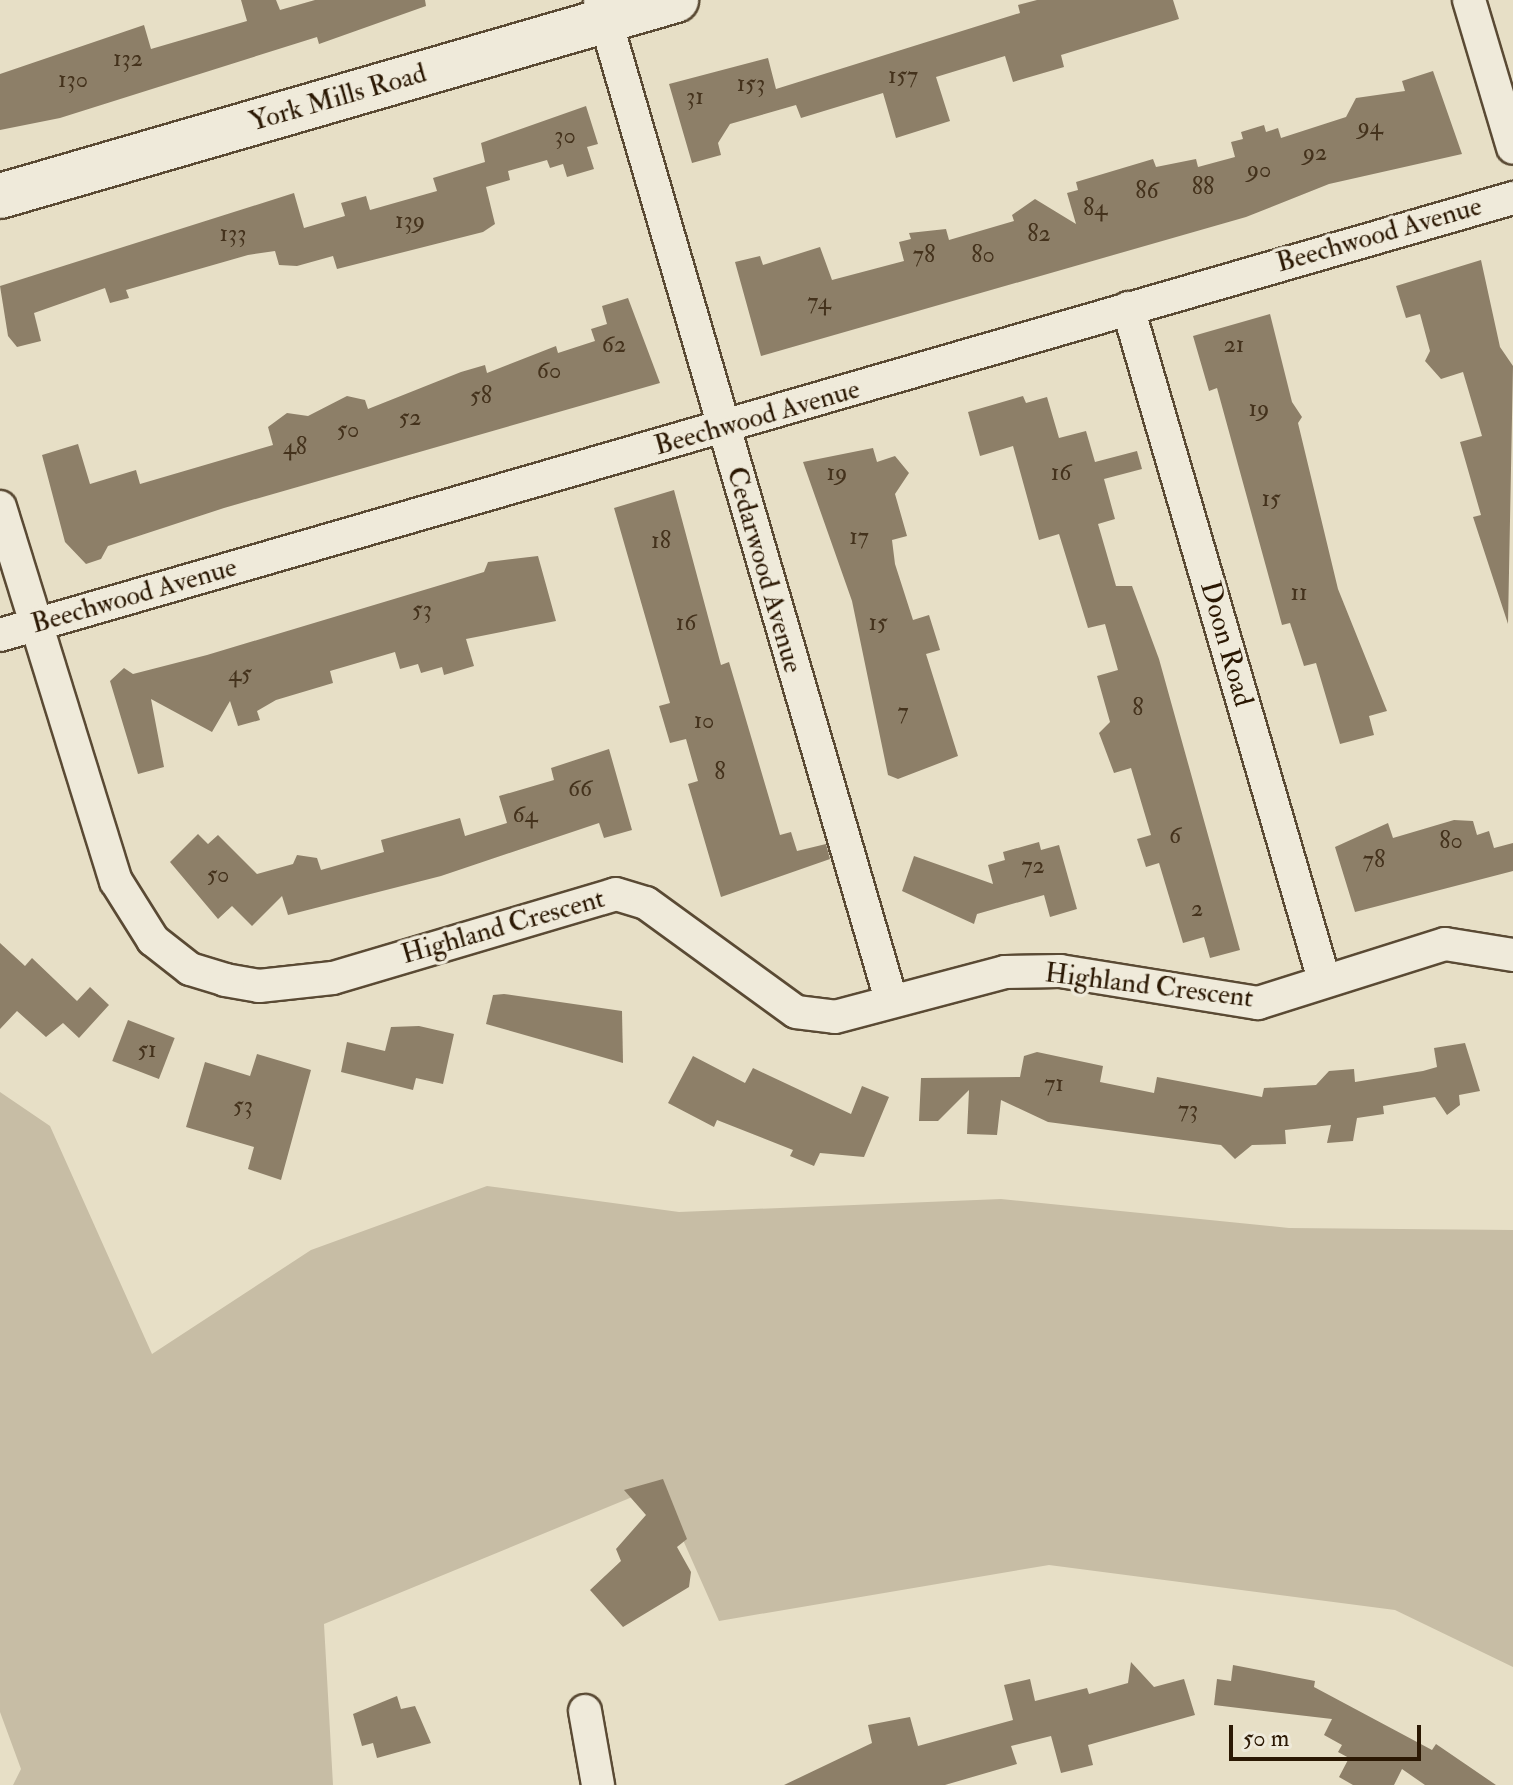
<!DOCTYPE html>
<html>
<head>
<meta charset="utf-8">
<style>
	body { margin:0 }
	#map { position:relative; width:1513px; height:1785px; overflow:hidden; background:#e7dfc6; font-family:"IM FELL Double Pica",serif }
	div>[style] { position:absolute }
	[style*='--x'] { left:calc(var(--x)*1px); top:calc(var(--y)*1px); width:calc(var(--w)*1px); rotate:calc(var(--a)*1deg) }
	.green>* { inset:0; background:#c7bda5 }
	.building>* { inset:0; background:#8d7f68; transform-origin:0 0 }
	.roads { filter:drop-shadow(2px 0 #5a4a34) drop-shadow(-2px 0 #5a4a34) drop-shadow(0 2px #5a4a34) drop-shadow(0 -2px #5a4a34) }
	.minor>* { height:32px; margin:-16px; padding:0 16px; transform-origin:16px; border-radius:16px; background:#efeada }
	.secondary>* { height:44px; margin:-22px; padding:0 22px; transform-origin:22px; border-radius:22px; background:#efeada }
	span { translate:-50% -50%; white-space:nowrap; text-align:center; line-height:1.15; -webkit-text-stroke:7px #efeada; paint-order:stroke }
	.number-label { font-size:24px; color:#44321c }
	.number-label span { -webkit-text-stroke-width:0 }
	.street-label { font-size:28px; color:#2b1803 }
	.scale { position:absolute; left:1229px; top:1725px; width:192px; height:36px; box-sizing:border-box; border:4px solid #2b1803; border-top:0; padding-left:10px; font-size:24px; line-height:28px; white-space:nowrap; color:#2b1803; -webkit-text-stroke:6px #efeada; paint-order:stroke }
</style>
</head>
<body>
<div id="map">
	<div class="green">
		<div style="clip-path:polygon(0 1092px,50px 1126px,152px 1354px,311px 1250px,487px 1186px,679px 1212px,1001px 1199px,1289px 1228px,1513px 1230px,1513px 1667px,1395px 1610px,1049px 1565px,719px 1621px,659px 1486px,324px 1624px,333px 1785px,13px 1785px,21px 1769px,0 1712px)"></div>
	</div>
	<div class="building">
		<div style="clip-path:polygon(241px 0,276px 0,280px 10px,315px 0,425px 0,426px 6px,319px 44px,317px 37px,60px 118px,0 130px,0 74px,144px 25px,151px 49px,247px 21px)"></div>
		<div style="clip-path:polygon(1037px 0,1173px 0,1179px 19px,1061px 55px,1064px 67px,1013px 82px,1005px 56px,936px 77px,950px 121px,896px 138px,883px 93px,801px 118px,796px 105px,730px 124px,718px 143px,721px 155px,692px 163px,669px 84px,768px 58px,776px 89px,1020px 13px,1018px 5px)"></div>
		<div style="clip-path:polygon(1433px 71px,1462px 154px,1329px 184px,1246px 217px,761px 356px,735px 262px,760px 256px,763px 265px,820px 247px,832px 280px,904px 261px,899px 242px,911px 239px,909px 233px,946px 229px,949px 240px,1014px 221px,1012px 215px,1035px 199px,1076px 224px,1067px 193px,1078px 190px,1076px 182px,1153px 159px,1156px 167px,1196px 159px,1198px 167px,1235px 157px,1231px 142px,1243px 139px,1241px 132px,1264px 125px,1266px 132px,1278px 128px,1281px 138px,1346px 117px,1356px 98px,1405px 91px,1402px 81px)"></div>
		<div style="clip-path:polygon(586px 106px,598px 144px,587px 147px,594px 169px,567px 177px,563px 164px,550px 168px,547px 160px,508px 171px,510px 180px,486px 187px,495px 224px,483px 232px,337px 269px,333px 256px,297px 266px,279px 265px,275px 251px,248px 255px,126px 290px,129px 298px,110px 303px,105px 288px,34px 313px,41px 341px,17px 347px,8px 336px,0 286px,294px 193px,304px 228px,345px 216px,341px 203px,366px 196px,370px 210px,437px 191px,433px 178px,485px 162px,481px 143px)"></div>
		<div style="clip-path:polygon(1481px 260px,1500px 347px,1513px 366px,1508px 624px,1473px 517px,1481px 515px,1460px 442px,1482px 436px,1463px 372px,1441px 379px,1425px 361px,1430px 351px,1420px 314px,1406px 318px,1396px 286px)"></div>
		<div style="clip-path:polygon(628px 298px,660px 383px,224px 508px,108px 546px,101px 559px,86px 564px,65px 542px,42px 455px,78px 444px,90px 484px,136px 470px,140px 484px,273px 445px,268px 427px,287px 413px,308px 416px,347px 396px,365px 400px,368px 409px,461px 372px,485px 365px,487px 373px,556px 346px,558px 353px,595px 341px,591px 329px,607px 324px,602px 306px)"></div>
		<div style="clip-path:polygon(1270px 314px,1292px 402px,1302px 417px,1298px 423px,1338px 589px,1387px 711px,1369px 716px,1374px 735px,1340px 744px,1316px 663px,1304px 666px,1290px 623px,1282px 625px,1217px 388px,1209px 391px,1193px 336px)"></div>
		<div style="clip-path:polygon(1023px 396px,1026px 403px,1047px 397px,1059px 438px,1086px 431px,1095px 462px,1137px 451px,1142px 469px,1104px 479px,1115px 519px,1098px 524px,1116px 586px,1132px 586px,1159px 659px,1240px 950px,1210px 958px,1204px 937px,1183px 943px,1159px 863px,1146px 867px,1137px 839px,1151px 835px,1131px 768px,1114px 773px,1099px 733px,1110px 722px,1097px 676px,1118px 670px,1105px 624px,1088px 628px,1059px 534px,1039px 540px,1013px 446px,980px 456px,968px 412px)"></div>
		<div style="clip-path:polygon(873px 448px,877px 462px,895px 456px,909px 473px,895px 494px,907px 536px,892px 540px,895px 564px,913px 620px,929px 615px,940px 650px,926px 654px,958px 756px,898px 779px,888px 775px,852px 601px,803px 462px)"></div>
		<div style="clip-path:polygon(674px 490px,721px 665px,729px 662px,780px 835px,791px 832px,797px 851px,826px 844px,830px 859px,721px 897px,688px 784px,698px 781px,686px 739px,670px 743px,659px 706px,670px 703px,614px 508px)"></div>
		<div style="clip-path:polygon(538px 556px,556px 621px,466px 639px,474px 666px,444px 675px,442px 667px,421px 673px,418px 664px,400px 669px,395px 652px,330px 671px,333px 683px,276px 700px,257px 711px,260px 720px,238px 726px,230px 701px,212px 732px,151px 699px,164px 767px,138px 774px,110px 681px,124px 668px,133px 674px,207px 655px,484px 572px,488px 562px)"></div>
		<div style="clip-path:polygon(609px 749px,632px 830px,604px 838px,599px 823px,441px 876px,288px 915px,282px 896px,252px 926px,232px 906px,218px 919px,170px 862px,198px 834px,208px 844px,218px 835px,257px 874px,293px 864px,297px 855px,317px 858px,321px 870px,384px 852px,381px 840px,460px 818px,465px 836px,507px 823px,499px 796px,554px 780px,551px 768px)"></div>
		<div style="clip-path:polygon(1454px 820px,1473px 821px,1477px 835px,1489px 831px,1494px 848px,1513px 843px,1513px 871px,1355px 912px,1335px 847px,1388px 823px,1393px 838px)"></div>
		<div style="clip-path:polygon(1039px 842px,1041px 850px,1059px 845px,1077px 909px,1050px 917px,1044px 895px,977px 914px,974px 924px,902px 891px,914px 856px,993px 884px,988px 865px,1005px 860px,1003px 852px)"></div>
		<div style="clip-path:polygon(0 943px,25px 966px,32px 958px,77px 1001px,90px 987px,109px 1005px,79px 1038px,63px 1023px,46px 1037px,17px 1011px,0 1029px)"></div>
		<div style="clip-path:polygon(504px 994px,622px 1011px,623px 1063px,486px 1024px,493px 995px)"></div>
		<div style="left:128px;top:1020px;width:50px;height:44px;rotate:21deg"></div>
		<div style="clip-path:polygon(419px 1026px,454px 1034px,443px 1084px,416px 1078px,413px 1090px,341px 1072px,347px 1042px,385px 1051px,391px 1027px)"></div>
		<div style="clip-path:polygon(1465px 1043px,1480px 1091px,1459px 1095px,1460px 1105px,1447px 1115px,1435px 1097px,1383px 1106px,1384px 1114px,1357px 1118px,1353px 1141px,1327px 1143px,1331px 1125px,1285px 1130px,1286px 1144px,1252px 1145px,1235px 1159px,1221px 1145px,1048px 1122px,1001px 1100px,997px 1135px,967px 1134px,969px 1090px,938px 1121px,919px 1121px,921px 1078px,1020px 1077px,1024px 1056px,1037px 1052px,1103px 1066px,1100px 1082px,1154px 1093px,1157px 1077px,1262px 1097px,1264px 1088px,1316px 1085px,1329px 1071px,1354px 1069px,1355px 1082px,1423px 1071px,1437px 1067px,1434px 1048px)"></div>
		<div style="clip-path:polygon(257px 1054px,311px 1070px,281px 1180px,248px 1169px,254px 1147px,186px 1127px,205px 1062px,250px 1076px)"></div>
		<div style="clip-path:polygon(693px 1056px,745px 1083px,753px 1068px,851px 1114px,862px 1086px,889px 1097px,864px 1157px,820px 1153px,814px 1166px,790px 1156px,793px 1150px,717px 1120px,714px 1127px,668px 1103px)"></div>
		<div style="clip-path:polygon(663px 1479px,687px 1539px,677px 1547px,691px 1572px,689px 1587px,623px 1627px,590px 1590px,621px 1561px,616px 1549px,646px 1515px,624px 1490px)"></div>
		<div style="clip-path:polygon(1131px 1662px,1154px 1687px,1184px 1679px,1195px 1715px,1088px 1745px,1093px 1765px,1061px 1773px,1051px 1736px,1011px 1746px,1017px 1764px,945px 1785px,784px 1785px,872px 1743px,868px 1725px,910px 1717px,918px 1746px,1013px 1720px,1004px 1685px,1030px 1679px,1035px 1701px,1087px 1688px,1089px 1694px,1128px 1683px)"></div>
		<div style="clip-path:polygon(1233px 1665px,1315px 1681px,1314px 1687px,1432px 1750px,1436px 1744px,1496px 1785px,1425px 1785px,1402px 1769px,1394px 1785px,1353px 1785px,1339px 1777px,1349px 1758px,1338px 1752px,1342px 1745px,1324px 1735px,1332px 1719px,1214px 1705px,1217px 1679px,1231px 1681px)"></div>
		<div style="clip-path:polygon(397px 1696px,401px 1709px,415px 1706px,431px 1743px,377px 1758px,373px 1743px,362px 1746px,353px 1714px)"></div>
	</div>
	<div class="roads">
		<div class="minor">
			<div style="--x:1469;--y:0;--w:154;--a:73.4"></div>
			<div style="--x:600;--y:1;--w:1041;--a:73.76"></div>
			<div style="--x:1128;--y:308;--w:700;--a:73.74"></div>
			<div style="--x:0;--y:507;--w:392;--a:72.8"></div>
			<div style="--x:116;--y:881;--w:70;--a:57.9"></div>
			<div style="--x:153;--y:940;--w:47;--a:38.1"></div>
			<div style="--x:190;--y:969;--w:37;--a:17"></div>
			<div style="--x:225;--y:980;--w:35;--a:10"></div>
			<div style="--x:259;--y:986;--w:74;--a:-6.2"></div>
			<div style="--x:333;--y:978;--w:295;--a:-16.5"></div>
			<div style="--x:616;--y:894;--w:31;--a:17"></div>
			<div style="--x:646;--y:903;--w:185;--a:36"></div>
			<div style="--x:796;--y:1012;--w:39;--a:7"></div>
			<div style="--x:835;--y:1017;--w:176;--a:-14.8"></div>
			<div style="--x:1005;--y:972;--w:55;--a:-1"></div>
			<div style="--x:1060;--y:971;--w:201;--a:9.2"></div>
			<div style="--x:1258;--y:1003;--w:196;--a:-17.5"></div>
			<div style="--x:1445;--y:944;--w:69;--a:9.2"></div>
			<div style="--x:0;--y:635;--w:1575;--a:-16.11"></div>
			<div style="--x:585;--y:1711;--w:75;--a:80"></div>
		</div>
		<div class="secondary">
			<div style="--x:0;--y:196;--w:704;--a:-16.17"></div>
		</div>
	</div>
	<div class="number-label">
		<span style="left:128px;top:59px">132</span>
		<span style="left:903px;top:76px">157</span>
		<span style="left:73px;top:80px">130</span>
		<span style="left:751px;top:84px">153</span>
		<span style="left:695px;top:97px">31</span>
		<span style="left:1370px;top:127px">94</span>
		<span style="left:565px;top:136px">30</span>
		<span style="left:1315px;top:153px">92</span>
		<span style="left:1259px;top:170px">90</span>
		<span style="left:1203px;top:187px">88</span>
		<span style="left:1147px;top:191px">86</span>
		<span style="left:1095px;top:208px">84</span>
		<span style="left:410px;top:221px">139</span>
		<span style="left:233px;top:234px">133</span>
		<span style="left:1039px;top:234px">82</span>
		<span style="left:924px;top:255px">78</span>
		<span style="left:983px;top:255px">80</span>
		<span style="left:819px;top:302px">74</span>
		<span style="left:614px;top:345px">62</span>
		<span style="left:1234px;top:345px">21</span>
		<span style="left:549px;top:371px">60</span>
		<span style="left:481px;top:396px">58</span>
		<span style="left:1259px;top:409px">19</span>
		<span style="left:410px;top:418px">52</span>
		<span style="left:348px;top:430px">50</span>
		<span style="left:295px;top:447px">48</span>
		<span style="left:837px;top:473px">19</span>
		<span style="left:1061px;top:473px">16</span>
		<span style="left:1271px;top:499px">15</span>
		<span style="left:859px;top:537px">17</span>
		<span style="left:661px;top:541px">18</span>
		<span style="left:1299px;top:593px">11</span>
		<span style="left:422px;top:610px">53</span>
		<span style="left:686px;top:623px">16</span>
		<span style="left:878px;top:623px">15</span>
		<span style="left:240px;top:674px">45</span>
		<span style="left:1138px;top:708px">8</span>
		<span style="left:903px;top:712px">7</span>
		<span style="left:704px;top:721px">10</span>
		<span style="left:720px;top:772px">8</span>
		<span style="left:580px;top:789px">66</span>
		<span style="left:525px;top:815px">64</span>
		<span style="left:1175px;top:836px">6</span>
		<span style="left:1451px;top:841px">80</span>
		<span style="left:1374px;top:860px">78</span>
		<span style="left:1033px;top:866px">72</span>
		<span style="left:218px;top:875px">50</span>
		<span style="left:1197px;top:909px">2</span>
		<span style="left:147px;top:1050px">51</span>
		<span style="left:1054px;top:1084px">71</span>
		<span style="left:243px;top:1106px">53</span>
		<span style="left:1188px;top:1110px">73</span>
	</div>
	<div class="street-label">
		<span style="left:338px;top:98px;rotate:-16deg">York Mills Road</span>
		<span style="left:1379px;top:235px;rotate:-16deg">Beechwood Avenue</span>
		<span style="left:757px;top:418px;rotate:-16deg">Beechwood Avenue</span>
		<span style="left:764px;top:570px;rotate:74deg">Cedarwood Avenue</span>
		<span style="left:134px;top:596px;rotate:-16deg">Beechwood Avenue</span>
		<span style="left:1226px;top:644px;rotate:74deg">Doon Road</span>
		<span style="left:503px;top:927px;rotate:-16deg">Highland Crescent</span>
		<span style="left:1149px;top:986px;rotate:7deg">Highland Crescent</span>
	</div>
	<div class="scale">50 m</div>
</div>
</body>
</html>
